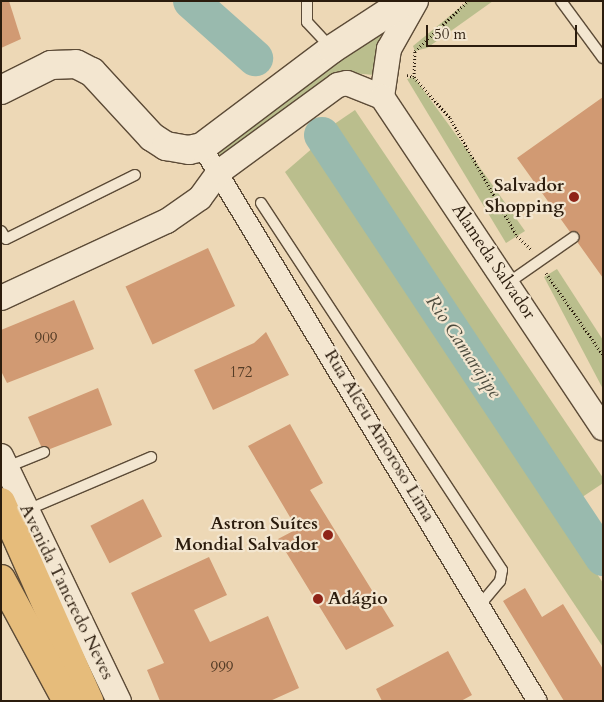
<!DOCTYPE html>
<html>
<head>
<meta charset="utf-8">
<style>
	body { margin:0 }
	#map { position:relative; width:604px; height:702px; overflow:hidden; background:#edd8b6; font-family:Cardo,serif }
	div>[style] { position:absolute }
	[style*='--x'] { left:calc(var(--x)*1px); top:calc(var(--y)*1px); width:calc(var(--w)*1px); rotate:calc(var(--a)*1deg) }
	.green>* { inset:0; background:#babe8d; transform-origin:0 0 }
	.river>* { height:36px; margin:-18px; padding:0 18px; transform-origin:18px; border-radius:18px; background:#99baae }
	.building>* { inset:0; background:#d19a73; transform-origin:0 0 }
	.path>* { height:3px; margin-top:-1.5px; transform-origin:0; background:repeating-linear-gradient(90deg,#2b1c0d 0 1px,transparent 0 3.5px) }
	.roads { filter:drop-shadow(1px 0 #5c4b37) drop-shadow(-1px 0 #5c4b37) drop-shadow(0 1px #5c4b37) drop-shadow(0 -1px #5c4b37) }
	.service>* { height:10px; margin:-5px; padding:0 5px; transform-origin:5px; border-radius:5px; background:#f3e6d0 }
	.minor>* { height:19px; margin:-9.5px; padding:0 9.5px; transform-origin:9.5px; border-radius:9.5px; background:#f3e6d0 }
	.tertiary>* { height:24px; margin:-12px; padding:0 12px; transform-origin:12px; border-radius:12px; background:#f3e6d0 }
	.secondary>* { height:28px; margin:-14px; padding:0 14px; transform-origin:14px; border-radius:14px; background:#f3e6d0 }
	.primary>* { height:28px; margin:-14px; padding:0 14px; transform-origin:14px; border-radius:14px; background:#e6bc7b }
	.dots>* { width:14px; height:14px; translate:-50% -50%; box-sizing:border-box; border:2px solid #f3e6d0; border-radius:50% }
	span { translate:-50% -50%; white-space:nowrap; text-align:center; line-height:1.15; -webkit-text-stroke:4.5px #f3e6d0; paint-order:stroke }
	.number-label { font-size:15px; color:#543c26 }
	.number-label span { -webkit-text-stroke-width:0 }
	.poi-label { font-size:18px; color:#2b1c0d; font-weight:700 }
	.right { translate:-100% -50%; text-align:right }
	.left { translate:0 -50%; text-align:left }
	.street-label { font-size:18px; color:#2b1c0d }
	.water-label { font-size:19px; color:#4c4b3d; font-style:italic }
	.frame { position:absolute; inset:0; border:2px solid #2b1c0d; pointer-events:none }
	.scale { position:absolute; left:426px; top:25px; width:151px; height:22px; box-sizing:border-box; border:2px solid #2b1c0d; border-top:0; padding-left:6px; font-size:15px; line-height:18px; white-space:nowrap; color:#2b1c0d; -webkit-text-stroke:4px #f3e6d0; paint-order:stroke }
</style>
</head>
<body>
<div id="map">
	<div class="green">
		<div style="clip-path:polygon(468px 1px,493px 1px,427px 48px,415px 51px,413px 46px)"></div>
		<div style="clip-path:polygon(382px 28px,374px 75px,341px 72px,221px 161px,212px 150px)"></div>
		<div style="clip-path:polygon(414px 77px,491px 183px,525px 231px,506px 243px,407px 79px)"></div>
		<div style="left:355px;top:110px;width:448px;height:28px;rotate:56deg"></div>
		<div style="clip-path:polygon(315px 146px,603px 583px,603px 647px,285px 172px)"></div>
		<div style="clip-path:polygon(557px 269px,603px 340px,603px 389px,544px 277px)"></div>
	</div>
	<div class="river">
		<div style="--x:191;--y:1;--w:86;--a:41.7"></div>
		<div style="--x:322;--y:135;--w:508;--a:56.4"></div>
	</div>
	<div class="building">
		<div style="clip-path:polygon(1px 1px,9px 1px,21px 39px,1px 48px)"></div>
		<div style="clip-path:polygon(603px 97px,603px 278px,578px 243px,579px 233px,570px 232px,517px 158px)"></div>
		<div style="left:208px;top:248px;width:64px;height:91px;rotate:65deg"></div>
		<div style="clip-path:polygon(74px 300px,94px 349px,7px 383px,1px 371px,1px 330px)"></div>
		<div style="clip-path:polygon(266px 332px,289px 375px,213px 410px,194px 370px,254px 343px)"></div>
		<div style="clip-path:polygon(98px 388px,112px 425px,50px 449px,41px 446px,28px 417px)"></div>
		<div style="clip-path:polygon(290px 424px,323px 483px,310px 490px,394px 626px,346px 650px,278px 539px,297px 529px,248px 446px)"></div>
		<div style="left:143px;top:499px;width:42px;height:59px;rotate:63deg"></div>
		<div style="clip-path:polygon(209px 557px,227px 595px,194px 610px,210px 642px,268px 616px,299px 688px,270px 701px,160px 701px,147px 670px,164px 663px,131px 593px)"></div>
		<div style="clip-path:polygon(525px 588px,542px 617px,563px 604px,603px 669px,603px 701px,564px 701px,503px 601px)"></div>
		<div style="clip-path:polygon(448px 651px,472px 695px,461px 701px,382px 701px,376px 689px)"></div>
	</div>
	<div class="path">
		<div style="--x:407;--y:75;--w:7;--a:16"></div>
		<div style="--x:414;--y:77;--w:55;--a:48.7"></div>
		<div style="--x:450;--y:118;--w:136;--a:60.4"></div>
		<div style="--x:517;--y:236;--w:21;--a:43"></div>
		<div style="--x:414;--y:77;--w:26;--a:-88"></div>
		<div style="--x:415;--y:51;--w:73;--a:-43.3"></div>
		<div style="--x:546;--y:273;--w:100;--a:55.2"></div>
	</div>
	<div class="roads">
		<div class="service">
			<div style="--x:307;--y:1;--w:21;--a:90"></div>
			<div style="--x:307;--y:22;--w:35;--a:47"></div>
			<div style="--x:561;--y:1;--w:71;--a:53.6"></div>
			<div style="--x:261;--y:203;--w:439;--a:56.7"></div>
			<div style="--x:502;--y:570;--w:11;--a:100"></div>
			<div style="--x:500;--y:581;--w:31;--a:130"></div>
			<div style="--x:1;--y:231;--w:9;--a:58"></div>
			<div style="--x:6;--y:239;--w:144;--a:-26.4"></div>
			<div style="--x:508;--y:283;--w:80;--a:-34.9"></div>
			<div style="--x:7;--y:467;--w:40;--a:-22"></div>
			<div style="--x:27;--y:510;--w:135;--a:-23.1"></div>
		</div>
		<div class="minor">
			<div style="--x:202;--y:147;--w:647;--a:58.84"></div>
		</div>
		<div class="tertiary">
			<div style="--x:382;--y:97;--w:49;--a:-81.7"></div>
			<div style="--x:389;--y:49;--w:55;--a:-60.6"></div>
			<div style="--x:1;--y:298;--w:183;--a:-24.9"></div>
			<div style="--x:167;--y:221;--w:40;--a:-34.9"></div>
			<div style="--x:200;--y:198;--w:32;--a:-54"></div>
			<div style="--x:219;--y:172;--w:147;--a:-36.2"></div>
			<div style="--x:338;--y:85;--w:9;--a:-13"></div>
			<div style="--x:347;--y:83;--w:38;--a:22"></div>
			<div style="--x:382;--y:97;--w:398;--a:56.3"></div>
			<div style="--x:1;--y:456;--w:272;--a:64.3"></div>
		</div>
		<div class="secondary">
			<div style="--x:1;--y:90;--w:56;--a:-26.6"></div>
			<div style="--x:51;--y:65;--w:25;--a:-2"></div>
			<div style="--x:76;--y:64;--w:18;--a:27"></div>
			<div style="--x:92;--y:72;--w:88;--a:47.3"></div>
			<div style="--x:152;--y:137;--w:17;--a:33"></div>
			<div style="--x:166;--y:146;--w:23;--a:10"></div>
			<div style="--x:189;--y:150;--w:13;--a:-13"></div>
			<div style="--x:202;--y:147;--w:163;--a:-37"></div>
			<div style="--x:332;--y:49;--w:88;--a:-33"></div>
		</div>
		<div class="primary">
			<div style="--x:1;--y:502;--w:218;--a:66.1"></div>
			<div style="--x:1;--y:579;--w:139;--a:61.6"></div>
		</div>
	</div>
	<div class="dots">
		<div style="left:574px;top:197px;background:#8f2418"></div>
		<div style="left:328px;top:535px;background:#8f2418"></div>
		<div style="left:318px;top:599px;background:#8f2418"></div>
	</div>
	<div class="number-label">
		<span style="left:46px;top:339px">909</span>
		<span style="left:241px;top:373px">172</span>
		<span style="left:222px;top:668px">999</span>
	</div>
	<div class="poi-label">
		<span class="right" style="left:564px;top:197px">Salvador<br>Shopping</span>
		<span class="right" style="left:318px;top:535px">Astron Suítes<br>Mondial Salvador</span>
		<span class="left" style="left:328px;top:599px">Adágio</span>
	</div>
	<div class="street-label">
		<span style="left:493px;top:262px;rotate:56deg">Alameda Salvador</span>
		<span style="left:379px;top:436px;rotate:59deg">Rua Alceu Amoroso Lima</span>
		<span style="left:66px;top:592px;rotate:64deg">Avenida Tancredo Neves</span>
	</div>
	<div class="water-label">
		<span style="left:463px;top:347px;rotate:56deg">Rio Camarajipe</span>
	</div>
	<div class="frame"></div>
	<div class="scale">50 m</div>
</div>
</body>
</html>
